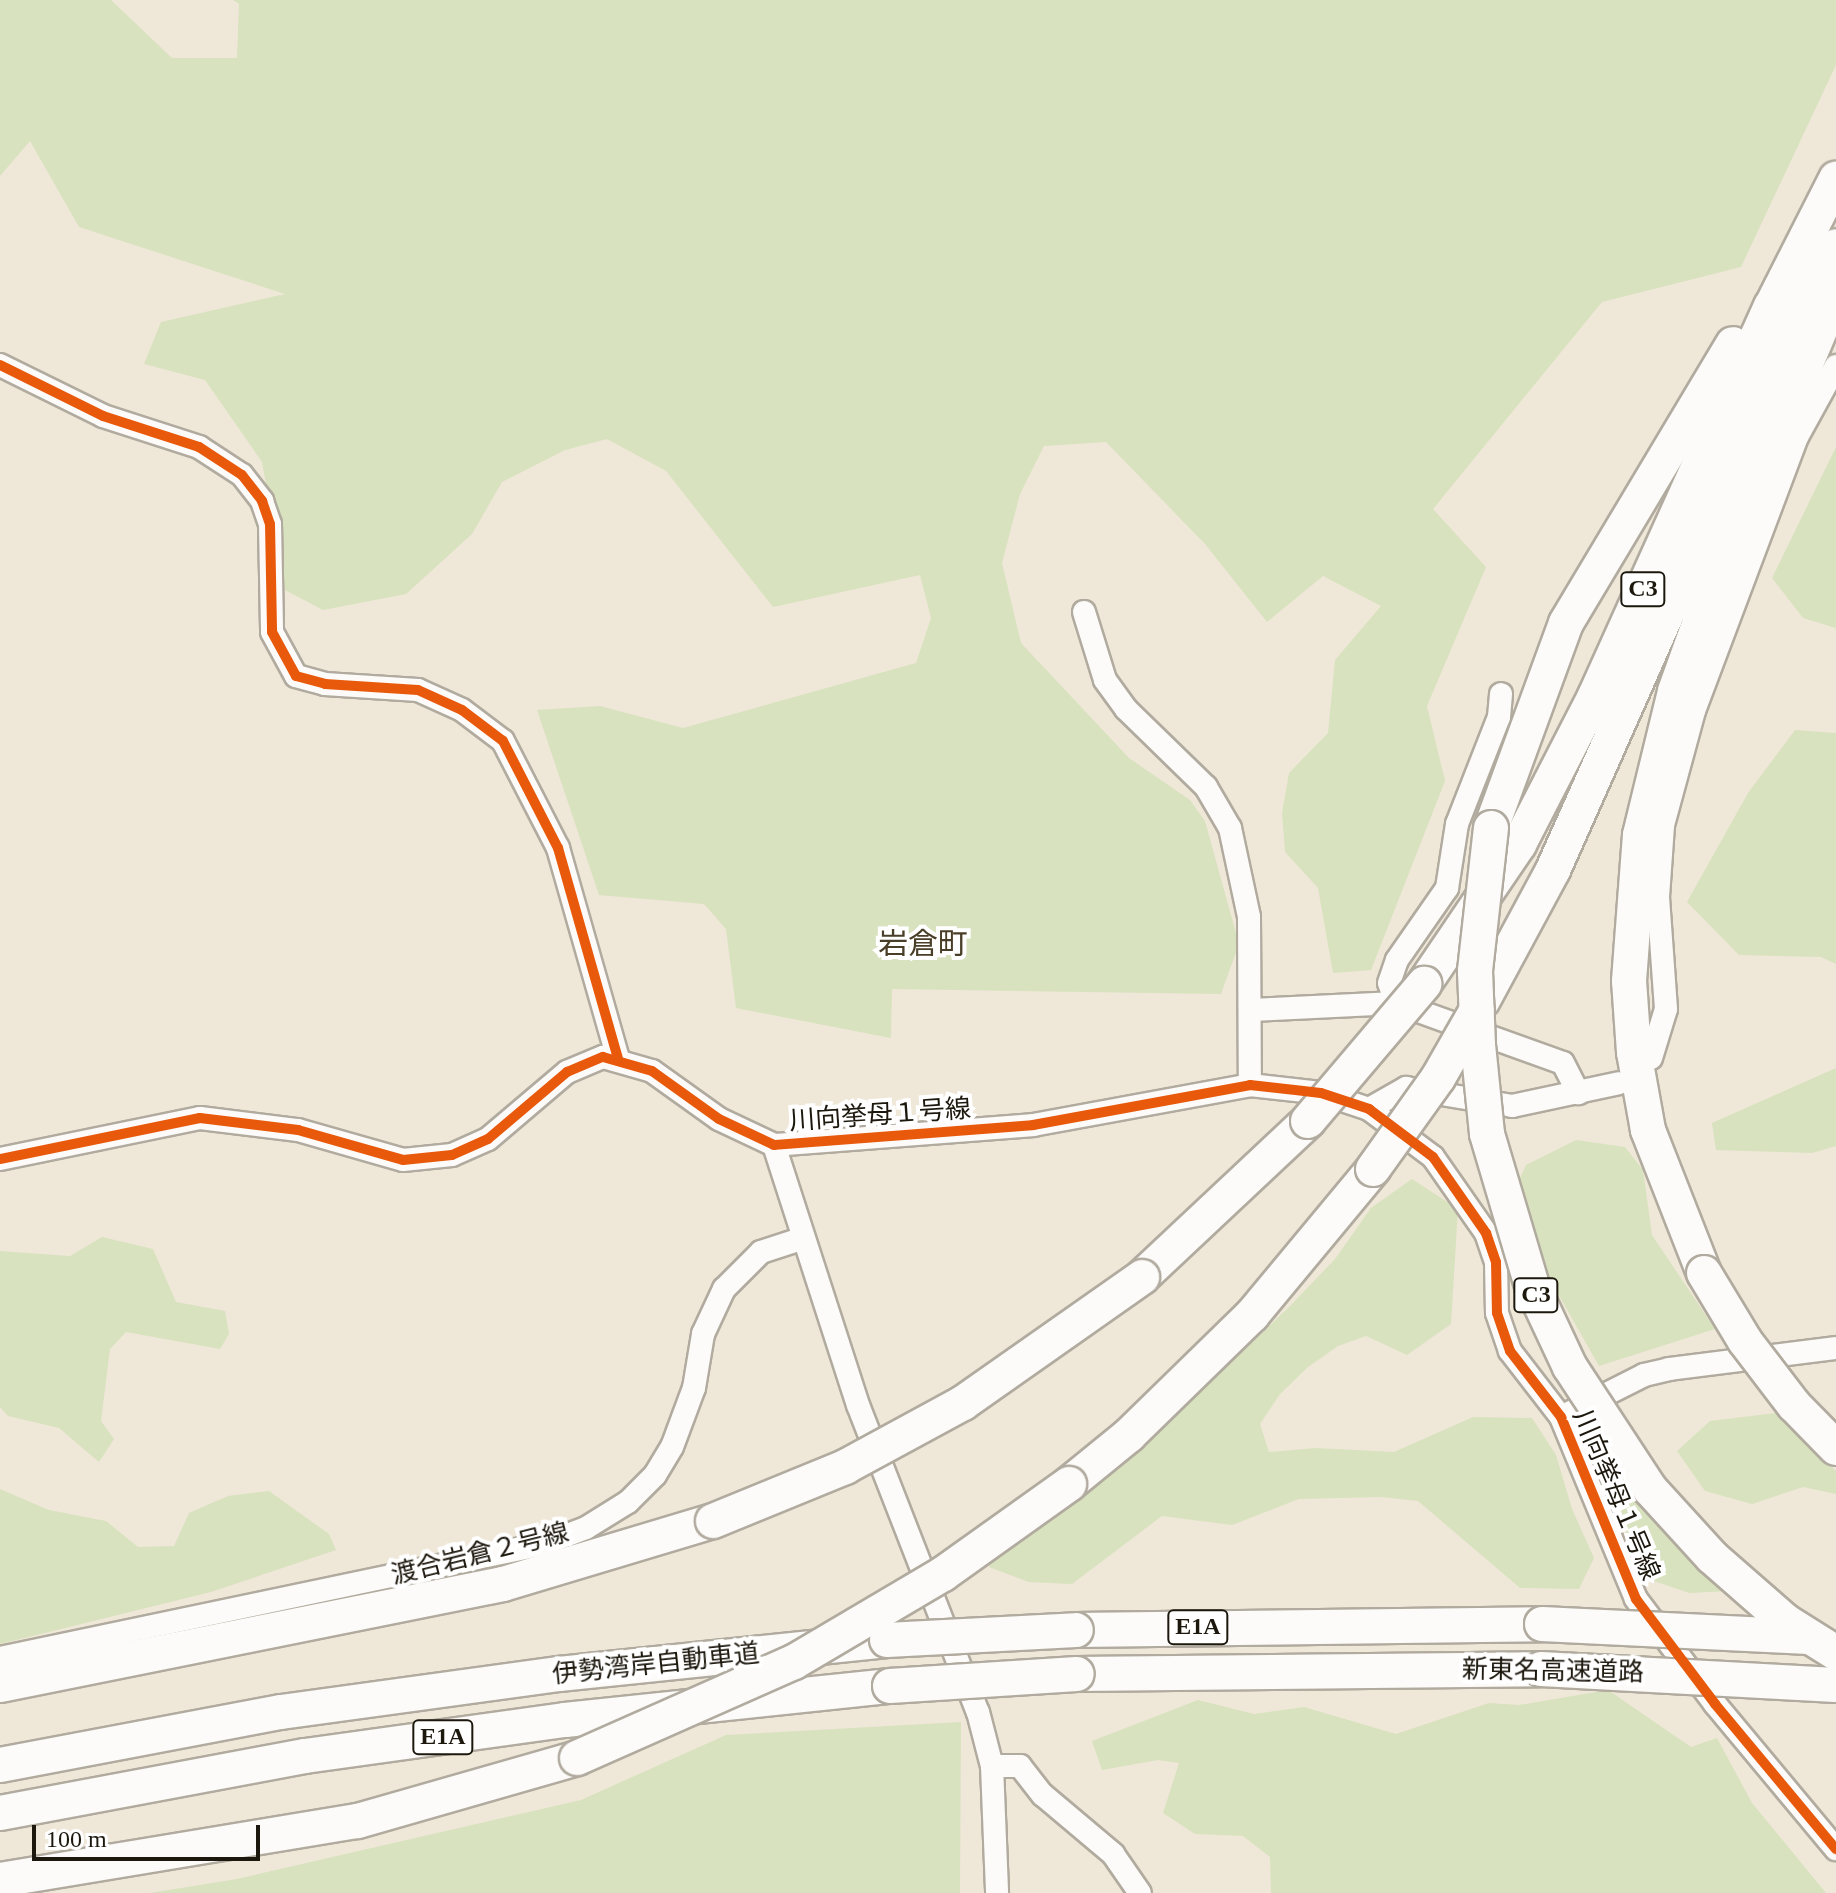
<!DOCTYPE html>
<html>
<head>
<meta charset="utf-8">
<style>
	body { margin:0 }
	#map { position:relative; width:1836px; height:1893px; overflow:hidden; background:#efe7d8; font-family:"Times New Roman","Noto Sans JP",serif }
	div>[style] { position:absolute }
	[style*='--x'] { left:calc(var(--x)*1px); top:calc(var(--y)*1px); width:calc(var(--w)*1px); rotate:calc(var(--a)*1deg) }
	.green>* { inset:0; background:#d8e2be }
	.roads { filter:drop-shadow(2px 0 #b1ab9f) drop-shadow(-2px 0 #b1ab9f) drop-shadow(0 2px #b1ab9f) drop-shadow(0 -2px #b1ab9f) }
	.minor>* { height:22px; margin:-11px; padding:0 11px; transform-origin:11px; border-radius:11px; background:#fdfbf9 }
	.highway>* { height:34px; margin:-17px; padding:0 17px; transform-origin:17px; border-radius:17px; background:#fdfbf9 }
	.bridges { filter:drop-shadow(2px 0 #b1ab9f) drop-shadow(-2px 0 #b1ab9f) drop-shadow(0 2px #b1ab9f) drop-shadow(0 -2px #b1ab9f) }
	.highway-bridge>* { height:34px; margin:-17px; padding:0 17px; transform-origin:17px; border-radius:17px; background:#fdfbf9 }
	.cycleway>* { height:10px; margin:-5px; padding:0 5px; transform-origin:5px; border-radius:5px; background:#e8590c }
	span { translate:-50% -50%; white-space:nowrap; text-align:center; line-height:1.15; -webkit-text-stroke:8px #fff; paint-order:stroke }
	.shield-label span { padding:2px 6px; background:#fff; border:2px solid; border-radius:6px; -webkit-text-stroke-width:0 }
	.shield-label { font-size:24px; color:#1d180e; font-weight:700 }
	.street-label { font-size:26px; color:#1d180e }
	.quarter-label { font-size:30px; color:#493e27 }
	.scale { position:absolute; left:32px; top:1825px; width:228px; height:36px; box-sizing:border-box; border:4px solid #1d180e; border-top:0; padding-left:10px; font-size:24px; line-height:28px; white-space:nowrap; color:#1d180e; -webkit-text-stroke:6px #fff; paint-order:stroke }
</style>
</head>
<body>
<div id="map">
	<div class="green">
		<div style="clip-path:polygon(0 0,111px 0,172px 58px,237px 58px,239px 4px,233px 0,1836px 0,1836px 65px,1741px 267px,1602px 302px,1433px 509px,1486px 567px,1427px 706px,1445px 781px,1371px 970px,1333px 973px,1318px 888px,1285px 852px,1282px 813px,1289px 773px,1328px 733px,1335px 660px,1381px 606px,1323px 576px,1267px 622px,1205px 544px,1106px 442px,1044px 446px,1020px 494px,1002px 563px,1021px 643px,1129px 758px,1190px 800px,1205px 821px,1239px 944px,1221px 994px,892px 989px,891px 1038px,736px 1008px,726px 929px,704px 904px,599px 895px,537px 710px,600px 706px,683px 728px,916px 663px,931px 618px,920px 575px,773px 607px,666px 471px,607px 439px,565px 450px,502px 482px,472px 534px,406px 594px,323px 610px,285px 590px,262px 462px,205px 380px,144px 364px,161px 322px,285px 294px,79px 227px,30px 141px,0 176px)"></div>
		<div style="clip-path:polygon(1836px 447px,1836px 628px,1803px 618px,1772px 578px)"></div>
		<div style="clip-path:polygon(1795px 730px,1836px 733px,1836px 964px,1821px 957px,1739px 955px,1687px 902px,1748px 793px)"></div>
		<div style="clip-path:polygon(1836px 1068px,1836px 1146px,1812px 1153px,1716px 1150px,1712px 1123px)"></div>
		<div style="clip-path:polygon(1576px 1140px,1625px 1147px,1643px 1170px,1652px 1235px,1715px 1329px,1599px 1366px,1544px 1269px,1519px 1180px,1526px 1165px)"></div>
		<div style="clip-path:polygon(1412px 1179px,1458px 1209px,1451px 1324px,1407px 1355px,1366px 1336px,1338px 1346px,1308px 1367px,1280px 1394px,1260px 1424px,1269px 1452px,1316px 1448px,1394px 1452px,1473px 1417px,1532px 1418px,1556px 1455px,1572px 1509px,1594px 1558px,1579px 1589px,1520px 1588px,1418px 1501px,1381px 1497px,1299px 1499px,1232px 1525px,1162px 1516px,1072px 1584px,1029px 1582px,989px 1567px,992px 1554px,1141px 1449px,1291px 1305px,1335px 1259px,1371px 1208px)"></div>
		<div style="clip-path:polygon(102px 1237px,153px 1249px,176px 1302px,225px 1311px,229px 1334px,220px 1349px,126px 1332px,110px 1349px,101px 1421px,114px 1439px,99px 1462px,59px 1428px,8px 1416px,0 1407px,0 1251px,70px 1256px)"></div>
		<div style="clip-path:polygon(1776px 1413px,1836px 1471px,1836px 1494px,1803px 1487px,1752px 1504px,1705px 1491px,1677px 1451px,1710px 1421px)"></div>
		<div style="clip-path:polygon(1625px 1484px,1669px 1531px,1729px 1591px,1689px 1593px,1654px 1581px,1630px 1548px,1617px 1491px)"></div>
		<div style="clip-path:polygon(0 1489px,49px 1510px,106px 1521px,138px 1547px,174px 1546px,189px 1513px,228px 1496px,269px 1491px,329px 1534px,336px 1550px,211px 1592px,0 1644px)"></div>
		<div style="clip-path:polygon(1608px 1690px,1691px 1747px,1717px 1738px,1752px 1803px,1826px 1893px,1271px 1893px,1270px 1857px,1243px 1836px,1195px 1834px,1163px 1813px,1179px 1763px,1158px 1760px,1102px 1770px,1092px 1741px,1198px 1700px,1254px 1714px,1304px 1707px,1396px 1734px,1489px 1703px,1519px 1705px)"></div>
		<div style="clip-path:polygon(961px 1722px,960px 1893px,150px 1893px,237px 1879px,581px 1800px,726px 1735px)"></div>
	</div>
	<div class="roads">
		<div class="minor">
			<div style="--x:0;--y:365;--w:115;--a:26.3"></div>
			<div style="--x:103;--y:416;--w:101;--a:17.9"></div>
			<div style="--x:199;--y:447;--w:51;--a:33.1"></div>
			<div style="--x:242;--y:475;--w:33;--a:52"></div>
			<div style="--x:262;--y:501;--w:24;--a:71"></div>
			<div style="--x:270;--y:524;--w:108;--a:88.9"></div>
			<div style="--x:272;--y:632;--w:50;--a:61.4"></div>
			<div style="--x:296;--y:676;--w:30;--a:15"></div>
			<div style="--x:325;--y:684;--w:93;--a:3.7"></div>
			<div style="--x:418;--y:690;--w:48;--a:24.4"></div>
			<div style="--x:462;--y:710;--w:51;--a:37.1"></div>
			<div style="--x:503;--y:741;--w:120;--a:62.8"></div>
			<div style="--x:558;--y:848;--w:218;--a:74.1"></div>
			<div style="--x:1084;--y:612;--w:71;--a:72.8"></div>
			<div style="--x:1105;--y:680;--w:36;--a:54"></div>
			<div style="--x:1126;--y:709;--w:112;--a:44.3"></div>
			<div style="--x:1206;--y:787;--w:48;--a:59.7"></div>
			<div style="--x:1230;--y:828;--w:91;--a:77.9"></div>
			<div style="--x:1249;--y:917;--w:168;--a:89.7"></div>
			<div style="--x:1396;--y:1003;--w:21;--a:-109"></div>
			<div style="--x:1389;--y:983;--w:24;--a:-71"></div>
			<div style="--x:1397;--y:960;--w:88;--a:-55.2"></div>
			<div style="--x:1447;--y:888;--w:65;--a:-81.1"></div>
			<div style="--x:1457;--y:824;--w:115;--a:-68.6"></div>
			<div style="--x:1499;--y:717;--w:23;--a:-85"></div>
			<div style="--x:1252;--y:1010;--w:144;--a:-2.8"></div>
			<div style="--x:1396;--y:1003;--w:177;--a:19.8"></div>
			<div style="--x:1563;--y:1063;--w:34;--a:63"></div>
			<div style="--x:1651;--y:1058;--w:51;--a:-73"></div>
			<div style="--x:1666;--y:1009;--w:112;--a:-94.1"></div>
			<div style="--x:1658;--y:897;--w:72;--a:-86"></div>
			<div style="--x:1663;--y:825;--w:118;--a:-74.8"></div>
			<div style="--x:1694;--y:711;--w:293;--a:-69.4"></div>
			<div style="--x:1797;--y:437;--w:81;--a:-61.2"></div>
			<div style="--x:1369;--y:1109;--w:43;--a:-29.6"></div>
			<div style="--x:1406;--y:1088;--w:108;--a:9.6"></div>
			<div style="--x:1512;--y:1106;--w:109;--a:-12.1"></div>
			<div style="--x:774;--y:1145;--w:273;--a:72.1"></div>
			<div style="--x:858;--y:1405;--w:330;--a:68.7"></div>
			<div style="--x:978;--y:1712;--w:56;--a:75.5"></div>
			<div style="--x:992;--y:1766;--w:127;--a:87.7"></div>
			<div style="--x:0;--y:1159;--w:204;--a:-11.6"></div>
			<div style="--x:200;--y:1118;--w:99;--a:7"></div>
			<div style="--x:298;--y:1130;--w:109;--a:15.9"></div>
			<div style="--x:403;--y:1160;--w:49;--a:-5.8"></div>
			<div style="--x:452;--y:1155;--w:39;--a:-24"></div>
			<div style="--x:488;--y:1139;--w:104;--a:-40.3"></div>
			<div style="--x:567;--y:1072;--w:39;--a:-23"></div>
			<div style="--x:603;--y:1057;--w:51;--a:15.9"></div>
			<div style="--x:652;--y:1071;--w:82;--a:35.6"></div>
			<div style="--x:719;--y:1119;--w:61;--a:25.3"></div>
			<div style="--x:774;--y:1145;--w:260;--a:-4.4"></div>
			<div style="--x:1033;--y:1125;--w:221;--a:-10.4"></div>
			<div style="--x:1250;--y:1085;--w:71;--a:6.4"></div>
			<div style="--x:1321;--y:1093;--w:51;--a:18.4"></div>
			<div style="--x:1369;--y:1109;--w:80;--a:36.9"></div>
			<div style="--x:1433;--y:1157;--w:93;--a:55.1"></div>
			<div style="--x:1486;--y:1233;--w:31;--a:71"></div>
			<div style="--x:1496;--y:1262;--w:51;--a:88.9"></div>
			<div style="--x:1497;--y:1313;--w:40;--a:71.1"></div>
			<div style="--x:1510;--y:1351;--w:83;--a:52.3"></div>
			<div style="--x:1561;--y:1417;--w:197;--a:67.6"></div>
			<div style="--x:1636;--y:1599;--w:131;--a:53"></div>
			<div style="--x:1715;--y:1704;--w:189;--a:50.2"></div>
			<div style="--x:1561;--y:1417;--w:93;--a:-26.8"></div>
			<div style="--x:1644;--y:1375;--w:26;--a:-13"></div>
			<div style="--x:1669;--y:1369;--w:168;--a:-7.2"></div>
			<div style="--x:0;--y:1658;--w:556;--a:-11.84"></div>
			<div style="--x:544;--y:1544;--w:45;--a:-20.9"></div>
			<div style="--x:586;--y:1528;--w:49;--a:-31.8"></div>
			<div style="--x:628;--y:1502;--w:38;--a:-45"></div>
			<div style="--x:655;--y:1475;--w:33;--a:-59"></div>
			<div style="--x:672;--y:1447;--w:63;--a:-69.6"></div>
			<div style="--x:694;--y:1388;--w:55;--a:-80.5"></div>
			<div style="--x:703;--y:1334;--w:50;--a:-65"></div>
			<div style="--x:724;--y:1289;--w:52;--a:-45"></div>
			<div style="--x:761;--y:1252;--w:42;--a:-18"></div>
			<div style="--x:992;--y:1766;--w:28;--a:0"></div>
			<div style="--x:1020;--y:1766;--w:37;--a:52"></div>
			<div style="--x:1043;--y:1795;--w:92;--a:40.1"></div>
			<div style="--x:1113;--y:1854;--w:47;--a:55.3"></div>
		</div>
		<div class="highway">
			<div style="--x:1491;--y:828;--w:218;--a:-69.9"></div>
			<div style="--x:1566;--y:623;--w:325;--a:-59.1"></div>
			<div style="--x:1424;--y:984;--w:169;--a:-55.8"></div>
			<div style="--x:1519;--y:844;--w:166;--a:-62.8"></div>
			<div style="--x:1595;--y:696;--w:427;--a:-65.7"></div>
			<div style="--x:1771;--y:307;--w:144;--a:-63.1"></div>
			<div style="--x:1483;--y:1000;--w:148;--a:-61.7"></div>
			<div style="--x:1553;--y:870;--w:545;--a:-66.07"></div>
			<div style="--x:1774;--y:372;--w:140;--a:-63.8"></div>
			<div style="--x:1704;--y:1273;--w:154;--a:-111.4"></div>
			<div style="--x:1648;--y:1130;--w:79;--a:-100.2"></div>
			<div style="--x:1634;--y:1052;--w:71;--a:-94"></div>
			<div style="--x:1629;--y:981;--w:146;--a:-85.7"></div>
			<div style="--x:1640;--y:835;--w:148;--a:-76.3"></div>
			<div style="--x:1675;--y:691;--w:118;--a:-70.2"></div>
			<div style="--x:1715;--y:580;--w:312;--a:-67.2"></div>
			<div style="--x:1142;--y:1277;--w:228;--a:-43.2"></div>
			<div style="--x:1069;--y:1484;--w:77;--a:-39.2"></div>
			<div style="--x:1129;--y:1435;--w:172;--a:-44.3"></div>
			<div style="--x:1252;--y:1315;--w:190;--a:-50.3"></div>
			<div style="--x:1076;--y:1630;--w:466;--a:-0.7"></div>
			<div style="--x:1077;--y:1674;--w:464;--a:-0.6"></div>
			<div style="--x:0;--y:1685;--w:513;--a:-11.35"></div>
			<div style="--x:503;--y:1584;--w:219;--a:-16.7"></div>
			<div style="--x:0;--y:1765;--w:286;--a:-10.7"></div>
			<div style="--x:281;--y:1712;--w:281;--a:-7.8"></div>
			<div style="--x:559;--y:1674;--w:330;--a:-5.9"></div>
			<div style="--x:0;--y:1813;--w:310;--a:-10.6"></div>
			<div style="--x:305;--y:1756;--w:262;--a:-7.9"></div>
			<div style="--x:565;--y:1720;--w:327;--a:-6"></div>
			<div style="--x:0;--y:1880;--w:363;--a:-9.4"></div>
			<div style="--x:358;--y:1821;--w:228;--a:-16"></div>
		</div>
	</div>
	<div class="bridges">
		<div class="highway-bridge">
			<div style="--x:1491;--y:828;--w:144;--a:96.4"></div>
			<div style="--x:1475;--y:971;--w:74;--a:87.7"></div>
			<div style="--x:1478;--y:1045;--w:89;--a:84.2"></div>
			<div style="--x:1487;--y:1134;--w:159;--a:73.5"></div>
			<div style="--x:1532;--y:1286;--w:89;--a:64.9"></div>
			<div style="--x:1570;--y:1367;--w:146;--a:56.7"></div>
			<div style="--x:1650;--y:1489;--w:92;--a:47.6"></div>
			<div style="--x:1712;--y:1557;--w:97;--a:41.2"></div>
			<div style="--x:1785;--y:1621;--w:60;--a:32.1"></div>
			<div style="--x:1308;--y:1121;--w:180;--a:-49.7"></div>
			<div style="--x:1373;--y:1169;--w:112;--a:-54.5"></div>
			<div style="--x:1438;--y:1078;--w:78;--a:-60.2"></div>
			<div style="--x:1704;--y:1273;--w:79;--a:58.9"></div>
			<div style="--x:1745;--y:1341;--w:81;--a:52.6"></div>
			<div style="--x:1794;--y:1405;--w:60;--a:45.7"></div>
			<div style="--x:713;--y:1521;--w:143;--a:-22.2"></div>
			<div style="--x:845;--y:1467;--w:134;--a:-28.5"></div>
			<div style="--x:963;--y:1403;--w:219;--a:-35.1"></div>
			<div style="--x:1542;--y:1624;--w:267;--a:2.8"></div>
			<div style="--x:887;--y:1640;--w:189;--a:-3"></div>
			<div style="--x:1541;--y:1669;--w:295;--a:3.1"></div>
			<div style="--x:890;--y:1686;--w:187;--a:-3.7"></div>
			<div style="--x:577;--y:1758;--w:237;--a:-23.9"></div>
			<div style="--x:794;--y:1662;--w:173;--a:-30.6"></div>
			<div style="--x:943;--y:1574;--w:155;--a:-35.5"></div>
		</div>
	</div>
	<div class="cycleway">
		<div style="--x:0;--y:365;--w:115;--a:26.3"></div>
		<div style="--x:103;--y:416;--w:101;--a:17.9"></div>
		<div style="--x:199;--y:447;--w:51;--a:33.1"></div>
		<div style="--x:242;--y:475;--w:33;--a:52"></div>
		<div style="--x:262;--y:501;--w:24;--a:71"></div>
		<div style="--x:270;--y:524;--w:108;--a:88.9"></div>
		<div style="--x:272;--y:632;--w:50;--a:61.4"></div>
		<div style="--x:296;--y:676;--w:30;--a:15"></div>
		<div style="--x:325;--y:684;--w:93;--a:3.7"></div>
		<div style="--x:418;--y:690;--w:48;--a:24.4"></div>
		<div style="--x:462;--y:710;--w:51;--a:37.1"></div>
		<div style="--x:503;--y:741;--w:120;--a:62.8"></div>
		<div style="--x:558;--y:848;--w:218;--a:74.1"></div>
		<div style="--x:0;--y:1159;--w:204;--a:-11.6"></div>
		<div style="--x:200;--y:1118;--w:99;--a:7"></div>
		<div style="--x:298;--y:1130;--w:109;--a:15.9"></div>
		<div style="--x:403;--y:1160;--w:49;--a:-5.8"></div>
		<div style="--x:452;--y:1155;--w:39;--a:-24"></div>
		<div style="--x:488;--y:1139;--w:104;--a:-40.3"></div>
		<div style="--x:567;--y:1072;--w:39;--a:-23"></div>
		<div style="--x:603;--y:1057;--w:51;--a:15.9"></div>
		<div style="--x:652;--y:1071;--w:82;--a:35.6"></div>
		<div style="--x:719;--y:1119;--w:61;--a:25.3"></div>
		<div style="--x:774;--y:1145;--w:260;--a:-4.4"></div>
		<div style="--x:1033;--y:1125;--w:221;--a:-10.4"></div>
		<div style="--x:1250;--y:1085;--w:71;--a:6.4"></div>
		<div style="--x:1321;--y:1093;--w:51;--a:18.4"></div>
		<div style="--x:1369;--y:1109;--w:80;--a:36.9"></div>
		<div style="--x:1433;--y:1157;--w:93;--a:55.1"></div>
		<div style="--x:1486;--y:1233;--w:31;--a:71"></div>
		<div style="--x:1496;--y:1262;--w:51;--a:88.9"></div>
		<div style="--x:1497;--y:1313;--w:40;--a:71.1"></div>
		<div style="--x:1510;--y:1351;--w:83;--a:52.3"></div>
		<div style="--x:1561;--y:1417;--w:197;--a:67.6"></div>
		<div style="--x:1636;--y:1599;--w:131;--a:53"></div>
		<div style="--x:1715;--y:1704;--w:189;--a:50.2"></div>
	</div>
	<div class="shield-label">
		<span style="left:1643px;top:589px">C3</span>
		<span style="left:1536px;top:1295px">C3</span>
		<span style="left:1198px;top:1627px">E1A</span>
		<span style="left:443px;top:1737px">E1A</span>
	</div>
	<div class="street-label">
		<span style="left:880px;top:1115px;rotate:-4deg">川向挙母１号線</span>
		<span style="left:1616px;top:1495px;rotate:67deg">川向挙母１号線</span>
		<span style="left:480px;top:1554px;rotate:-14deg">渡合岩倉２号線</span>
		<span style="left:656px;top:1664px;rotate:-6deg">伊勢湾岸自動車道</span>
		<span style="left:1553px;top:1671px;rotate:1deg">新東名高速道路</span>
	</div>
	<div class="quarter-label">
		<span style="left:923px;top:944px">岩倉町</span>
	</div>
	<div class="scale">100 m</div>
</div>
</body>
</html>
